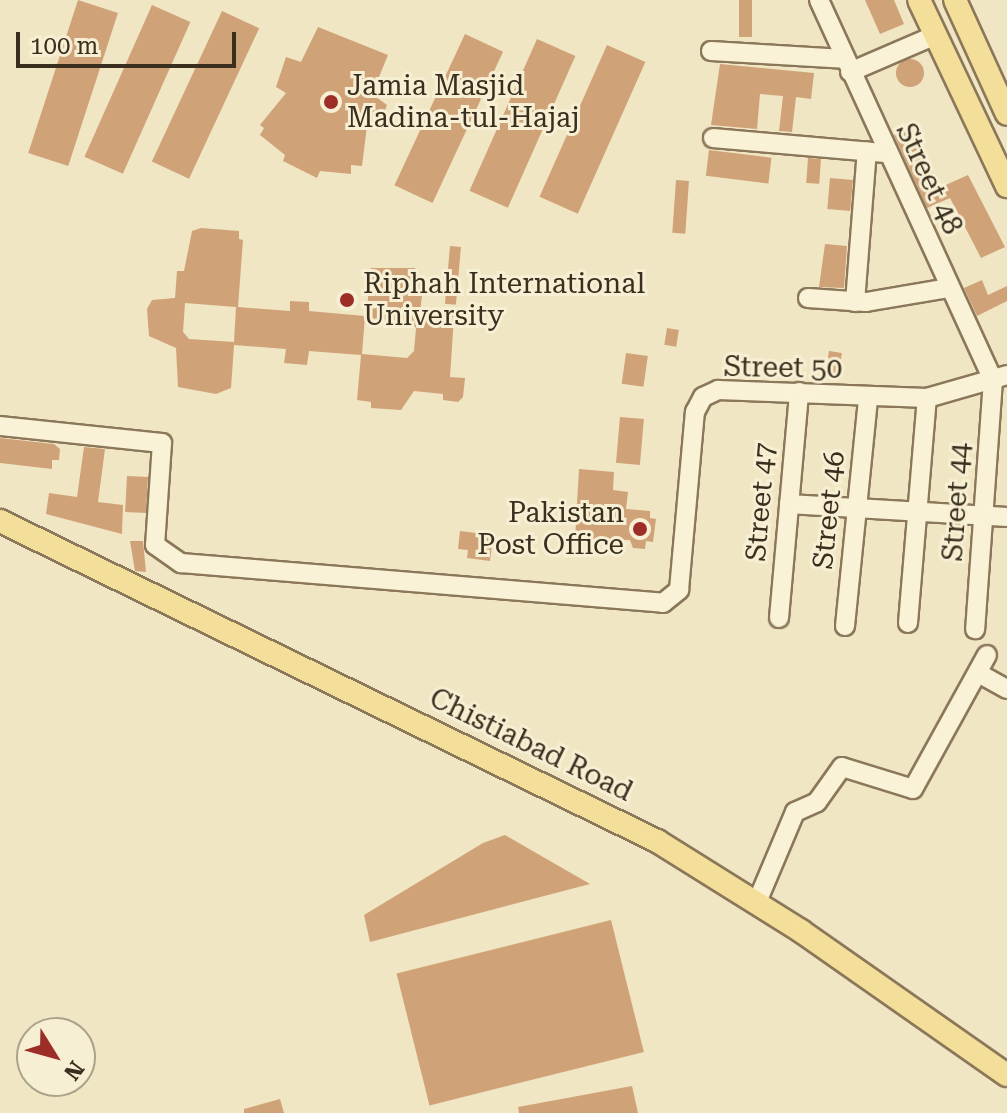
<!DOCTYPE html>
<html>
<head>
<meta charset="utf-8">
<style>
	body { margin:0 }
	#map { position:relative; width:1007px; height:1113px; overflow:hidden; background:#f0e6c3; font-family:"Roboto Serif",serif }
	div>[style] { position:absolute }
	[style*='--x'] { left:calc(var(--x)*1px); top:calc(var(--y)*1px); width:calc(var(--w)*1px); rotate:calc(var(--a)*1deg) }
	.building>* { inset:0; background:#d0a278; transform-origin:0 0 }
	.round { border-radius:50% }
	.roads { filter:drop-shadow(2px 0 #8b7759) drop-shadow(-2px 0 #8b7759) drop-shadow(0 2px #8b7759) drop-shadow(0 -2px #8b7759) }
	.minor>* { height:18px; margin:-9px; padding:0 9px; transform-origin:9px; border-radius:9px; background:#faf2d7 }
	.major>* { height:22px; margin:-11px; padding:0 11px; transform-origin:11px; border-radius:11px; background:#f4df9a }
	.dots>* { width:22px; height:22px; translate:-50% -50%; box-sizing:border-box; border:4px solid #f7efd3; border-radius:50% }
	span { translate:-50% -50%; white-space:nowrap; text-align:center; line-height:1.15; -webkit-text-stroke:6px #f7efd3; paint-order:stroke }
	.poi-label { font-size:28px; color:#3a2e1e }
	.left { translate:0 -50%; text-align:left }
	.right { translate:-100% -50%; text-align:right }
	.street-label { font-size:28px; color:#3a2e1e }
	.north { position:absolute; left:16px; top:1017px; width:80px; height:80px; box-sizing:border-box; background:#f7efd3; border:2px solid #aba28b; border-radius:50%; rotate:127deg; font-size:22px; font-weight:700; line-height:32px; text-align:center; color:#3a2e1e }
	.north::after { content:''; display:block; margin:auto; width:28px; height:36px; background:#9d2e27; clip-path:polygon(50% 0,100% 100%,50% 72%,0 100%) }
	.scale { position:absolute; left:16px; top:32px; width:220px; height:36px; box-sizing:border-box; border:4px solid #3a2e1e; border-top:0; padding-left:10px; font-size:24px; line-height:28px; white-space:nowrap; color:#3a2e1e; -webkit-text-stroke:6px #f7efd3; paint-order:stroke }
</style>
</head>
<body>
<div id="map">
	<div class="building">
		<div style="left:78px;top:0;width:42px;height:161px;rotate:18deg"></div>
		<div style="left:739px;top:0;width:13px;height:37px"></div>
		<div style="clip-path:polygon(865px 0,894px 0,904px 24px,880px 34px)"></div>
		<div style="left:152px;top:5px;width:42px;height:166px;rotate:24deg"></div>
		<div style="left:222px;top:11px;width:41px;height:166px;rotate:25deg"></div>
		<div style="clip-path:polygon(318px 27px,388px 55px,372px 94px,387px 105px,377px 130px,367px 126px,362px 166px,351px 165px,351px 174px,320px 171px,317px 178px,283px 161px,285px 155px,260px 135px,264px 128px,260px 125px,286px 93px,276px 87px,286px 57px,301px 62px)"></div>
		<div style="left:465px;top:34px;width:42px;height:167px;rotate:25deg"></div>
		<div style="left:537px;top:39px;width:42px;height:166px;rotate:24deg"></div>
		<div style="left:607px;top:45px;width:42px;height:166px;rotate:24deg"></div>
		<div class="round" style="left:896px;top:59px;width:28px;height:28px"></div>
		<div style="clip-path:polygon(720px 64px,814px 73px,811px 99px,796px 97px,792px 132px,779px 131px,783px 96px,760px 94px,757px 129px,711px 125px)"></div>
		<div style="clip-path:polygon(912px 127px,939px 188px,968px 175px,1005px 247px,981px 258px,950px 198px,927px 208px,894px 135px)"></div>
		<div style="left:709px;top:150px;width:63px;height:26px;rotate:7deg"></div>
		<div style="left:808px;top:158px;width:13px;height:25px;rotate:4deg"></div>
		<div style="left:830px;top:178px;width:23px;height:31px;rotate:5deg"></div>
		<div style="left:676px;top:180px;width:13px;height:53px;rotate:4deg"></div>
		<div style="clip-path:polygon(evenodd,201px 228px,239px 231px,239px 239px,243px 240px,238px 307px,290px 311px,290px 301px,309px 302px,309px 311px,365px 316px,362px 354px,407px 358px,414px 351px,416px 328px,409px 321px,366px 318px,371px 268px,415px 268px,423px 287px,420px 313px,454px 316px,450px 377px,465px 378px,463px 397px,458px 402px,443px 400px,443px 394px,414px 391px,401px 410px,371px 408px,371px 402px,357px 400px,361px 355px,309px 351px,307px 365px,284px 363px,286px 349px,234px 345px,231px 388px,216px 394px,178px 387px,176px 348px,149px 336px,147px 309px,152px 300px,175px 298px,177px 271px,184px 271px,192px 231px,201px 228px,185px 303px,236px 307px,234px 342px,189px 339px,183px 332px,185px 303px)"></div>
		<div style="clip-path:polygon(825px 244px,847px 246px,844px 288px,819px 287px)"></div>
		<div style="left:450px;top:246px;width:11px;height:58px;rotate:5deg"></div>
		<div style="clip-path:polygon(982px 280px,988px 295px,1007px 286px,1007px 301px,977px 316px,964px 288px)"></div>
		<div style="left:667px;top:328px;width:12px;height:17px;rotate:9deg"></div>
		<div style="left:829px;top:351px;width:13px;height:26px;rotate:9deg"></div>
		<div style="left:626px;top:353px;width:22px;height:31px;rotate:8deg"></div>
		<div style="left:620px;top:417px;width:24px;height:46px;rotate:5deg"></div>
		<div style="clip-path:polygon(0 438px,54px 444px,60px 449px,59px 460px,52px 460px,52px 469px,0 463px)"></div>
		<div style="clip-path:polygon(84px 447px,105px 449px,98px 502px,123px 505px,122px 534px,46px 514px,49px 493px,77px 497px)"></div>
		<div style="clip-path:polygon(579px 469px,614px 472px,613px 490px,628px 492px,626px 509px,650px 511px,650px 518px,656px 519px,653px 542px,646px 541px,645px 549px,633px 548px,630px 540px,575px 539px)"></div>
		<div style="left:127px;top:476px;width:21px;height:36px;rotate:3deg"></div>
		<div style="clip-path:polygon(460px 531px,493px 535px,490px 561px,467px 558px,468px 550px,458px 549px)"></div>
		<div style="clip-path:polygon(130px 541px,143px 541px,146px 572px,135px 571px)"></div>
		<div style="clip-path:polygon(505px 835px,590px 884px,370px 942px,364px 915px,483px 843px)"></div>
		<div style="left:611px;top:920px;width:136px;height:221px;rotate:76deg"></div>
		<div style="clip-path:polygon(632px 1086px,638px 1113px,519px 1113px,518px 1107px)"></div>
		<div style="clip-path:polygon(280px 1099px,284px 1113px,244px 1113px,244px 1109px)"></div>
	</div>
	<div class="roads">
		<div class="minor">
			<div style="--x:819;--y:0;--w:418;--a:65.4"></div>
			<div style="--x:993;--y:380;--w:250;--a:94.1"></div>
			<div style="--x:711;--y:51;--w:133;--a:3.4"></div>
			<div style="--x:850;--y:72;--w:94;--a:-23.3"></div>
			<div style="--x:713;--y:138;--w:173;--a:5"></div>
			<div style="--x:808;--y:298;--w:58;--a:3.9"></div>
			<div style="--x:866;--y:302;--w:83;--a:-9.7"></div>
			<div style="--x:855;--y:302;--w:151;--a:-85.5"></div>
			<div style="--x:0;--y:426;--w:163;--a:6"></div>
			<div style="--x:162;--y:443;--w:102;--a:93.9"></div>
			<div style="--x:155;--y:545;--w:32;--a:35"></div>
			<div style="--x:181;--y:563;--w:484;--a:4.7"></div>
			<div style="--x:663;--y:603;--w:21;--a:-39"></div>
			<div style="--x:679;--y:590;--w:179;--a:-84.9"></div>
			<div style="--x:695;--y:412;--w:17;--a:-62"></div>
			<div style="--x:703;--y:397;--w:17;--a:-25"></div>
			<div style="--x:718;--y:390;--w:209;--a:2.2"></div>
			<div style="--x:927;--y:398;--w:83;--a:-16"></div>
			<div style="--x:789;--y:504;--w:218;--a:3.4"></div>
			<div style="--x:779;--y:618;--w:227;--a:-84.9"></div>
			<div style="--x:908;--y:623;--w:226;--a:-85.2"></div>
			<div style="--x:845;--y:626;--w:228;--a:-84.2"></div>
			<div style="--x:978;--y:673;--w:33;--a:29"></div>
			<div style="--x:757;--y:902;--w:98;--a:-67.1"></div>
			<div style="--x:795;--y:812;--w:24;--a:-24"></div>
			<div style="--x:817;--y:802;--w:43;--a:-54.5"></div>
			<div style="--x:842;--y:767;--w:74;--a:17.2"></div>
			<div style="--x:913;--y:789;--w:153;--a:-61.1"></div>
		</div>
		<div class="major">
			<div style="--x:919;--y:0;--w:206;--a:64.7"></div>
			<div style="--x:955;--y:0;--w:125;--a:65.5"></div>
			<div style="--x:0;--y:521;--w:731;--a:25.97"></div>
			<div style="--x:657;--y:841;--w:170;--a:32"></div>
			<div style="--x:801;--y:931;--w:251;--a:35"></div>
		</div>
	</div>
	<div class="dots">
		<div style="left:331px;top:102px;background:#9d2e27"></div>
		<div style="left:347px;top:300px;background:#9d2e27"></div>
		<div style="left:640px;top:529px;background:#9d2e27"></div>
	</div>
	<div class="poi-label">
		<span class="left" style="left:347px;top:102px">Jamia Masjid<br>Madina-tul-Hajaj</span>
		<span class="left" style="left:363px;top:300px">Riphah International<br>University</span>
		<span class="right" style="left:624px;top:529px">Pakistan<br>Post Office</span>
	</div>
	<div class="street-label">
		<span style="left:929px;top:179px;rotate:65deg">Street 48</span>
		<span style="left:783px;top:368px;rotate:1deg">Street 50</span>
		<span style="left:761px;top:502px;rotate:-85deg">Street 47</span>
		<span style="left:957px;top:502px;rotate:-86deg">Street 44</span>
		<span style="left:829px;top:510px;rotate:-84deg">Street 46</span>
		<span style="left:531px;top:745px;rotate:26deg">Chistiabad Road</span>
	</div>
	<div class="north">N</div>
	<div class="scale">100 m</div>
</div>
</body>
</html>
